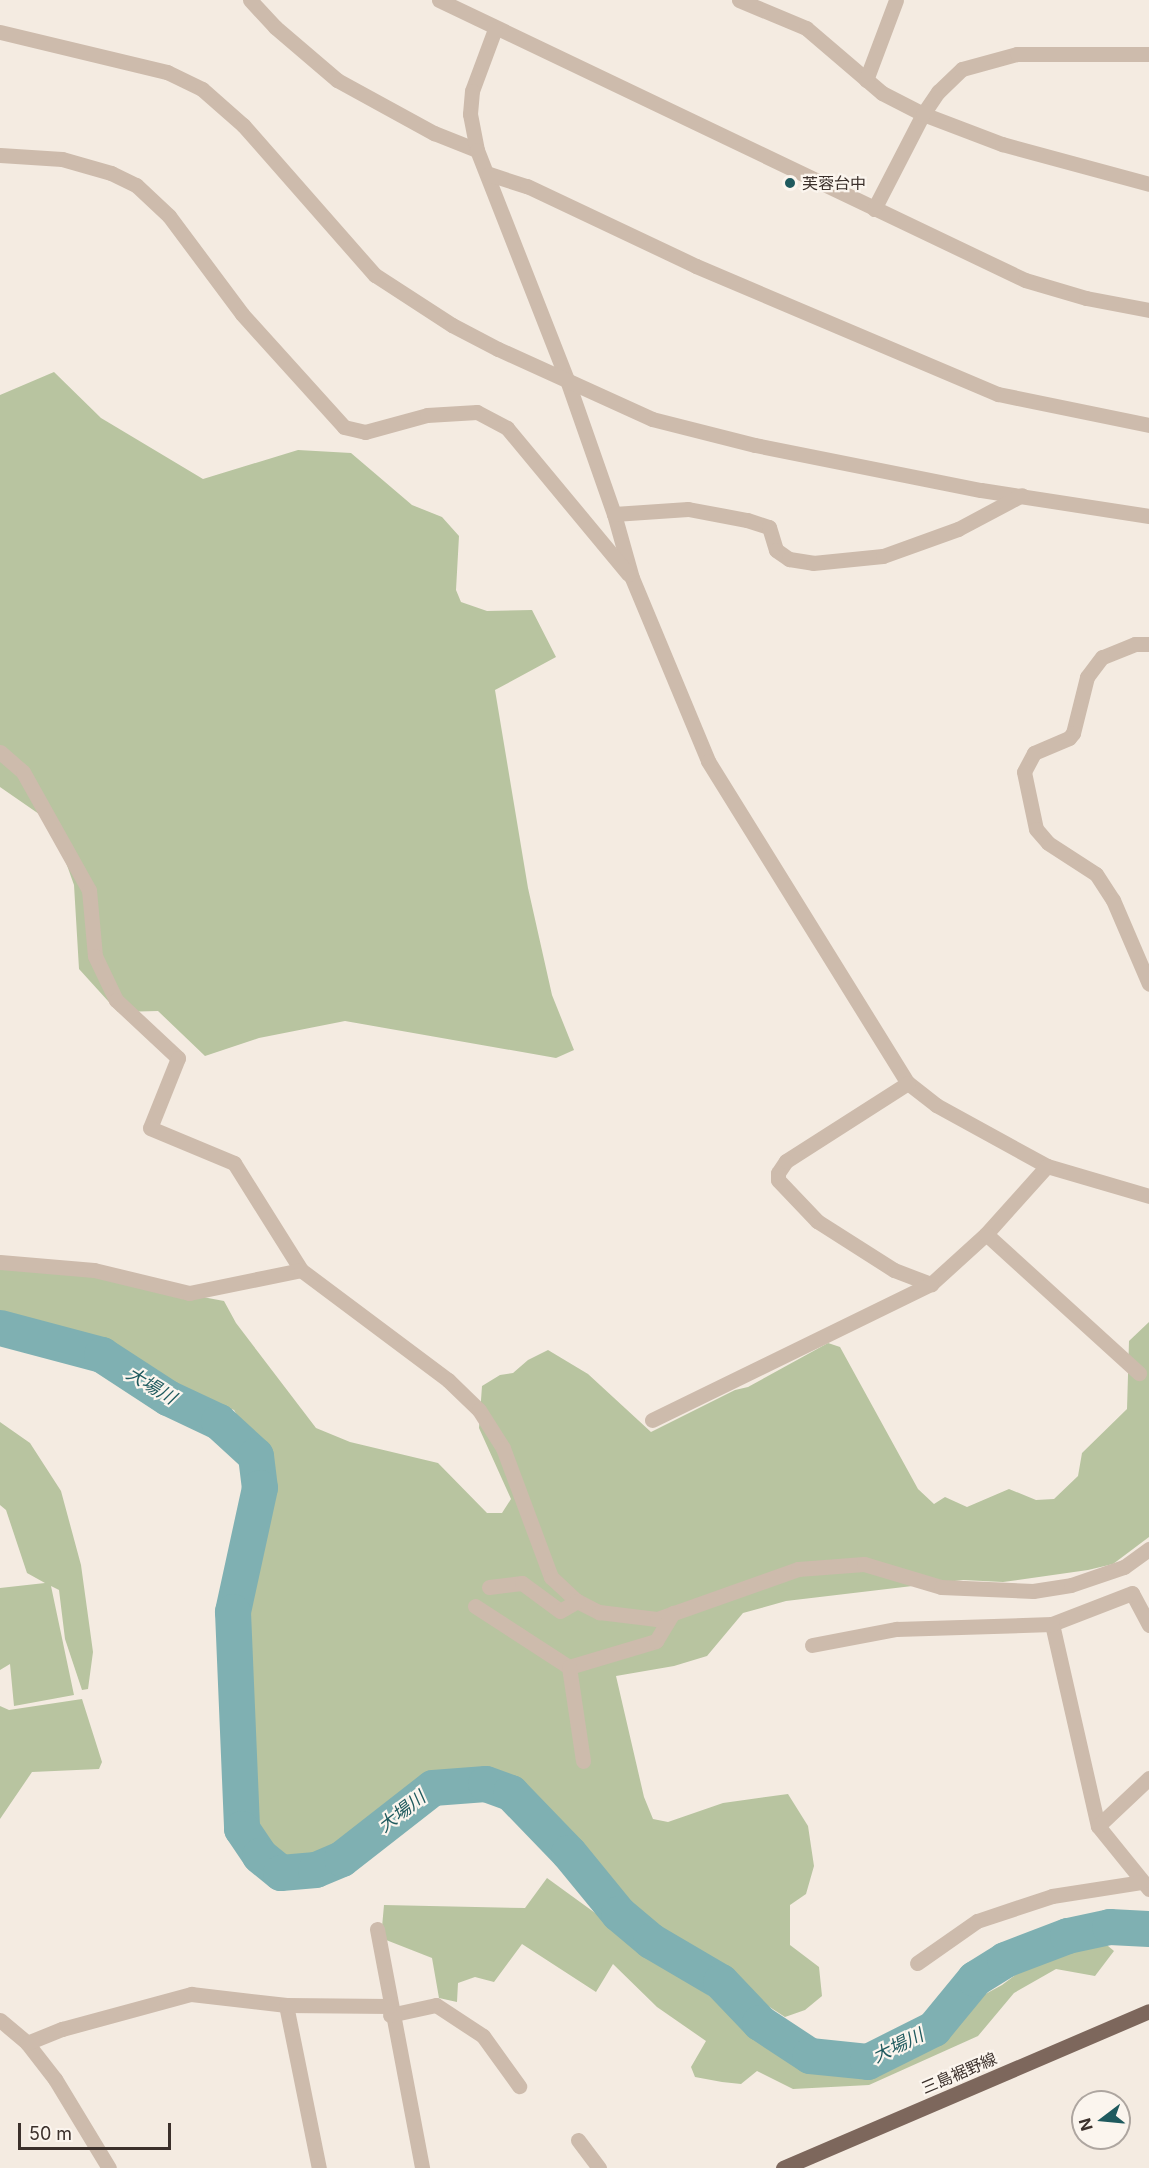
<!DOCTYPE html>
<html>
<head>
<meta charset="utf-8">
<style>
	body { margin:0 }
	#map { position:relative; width:1149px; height:2168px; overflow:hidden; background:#f4ebe1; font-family:Inter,"Noto Sans JP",sans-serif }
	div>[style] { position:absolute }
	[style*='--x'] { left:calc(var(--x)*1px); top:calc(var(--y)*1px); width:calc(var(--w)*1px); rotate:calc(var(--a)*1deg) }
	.green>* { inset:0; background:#b8c4a0 }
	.river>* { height:36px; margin:-18px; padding:0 18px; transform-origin:18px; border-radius:18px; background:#7fb0b2 }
	.minor>* { height:15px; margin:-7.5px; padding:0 7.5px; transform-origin:7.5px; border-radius:7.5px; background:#cdbbac }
	.major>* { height:15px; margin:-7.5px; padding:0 7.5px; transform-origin:7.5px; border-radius:7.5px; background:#7d675c }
	.dots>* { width:16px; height:16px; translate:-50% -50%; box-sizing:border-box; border:3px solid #fbf5ee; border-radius:50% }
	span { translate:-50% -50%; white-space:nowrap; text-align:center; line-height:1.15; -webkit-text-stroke:4.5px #fbf5ee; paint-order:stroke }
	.poi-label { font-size:16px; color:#3b302b }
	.left { translate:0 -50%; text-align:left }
	.street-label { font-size:16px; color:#3b302b }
	.water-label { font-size:18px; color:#1f5a5e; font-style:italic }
	.north { position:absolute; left:1071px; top:2090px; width:60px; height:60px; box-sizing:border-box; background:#fbf5ee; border:2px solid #aea6a0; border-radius:50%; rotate:254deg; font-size:16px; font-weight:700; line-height:24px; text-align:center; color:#3b302b }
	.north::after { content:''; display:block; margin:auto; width:21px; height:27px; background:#1f5a5e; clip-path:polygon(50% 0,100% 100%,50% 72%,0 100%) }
	.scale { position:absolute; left:18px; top:2123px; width:153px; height:27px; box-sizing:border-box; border:3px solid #3b302b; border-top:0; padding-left:8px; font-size:18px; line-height:21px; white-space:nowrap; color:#3b302b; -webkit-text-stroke:4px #fbf5ee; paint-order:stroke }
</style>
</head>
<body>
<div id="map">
	<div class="green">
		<div style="clip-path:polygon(54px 372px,101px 418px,203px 479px,298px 450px,351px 453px,412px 505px,442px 517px,459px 536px,456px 590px,461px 602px,487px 611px,532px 610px,556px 657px,495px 690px,528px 888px,552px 995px,574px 1050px,556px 1058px,345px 1021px,259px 1038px,205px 1056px,158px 1011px,118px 1012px,79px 969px,74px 885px,52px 823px,0 787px,0 395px)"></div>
		<div style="clip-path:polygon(0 1259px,224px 1301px,236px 1323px,316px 1428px,350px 1442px,438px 1463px,487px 1513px,502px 1513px,511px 1499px,479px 1428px,482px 1386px,500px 1375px,513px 1373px,528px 1360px,548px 1350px,588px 1374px,651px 1432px,735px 1390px,748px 1387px,828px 1343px,840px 1347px,918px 1489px,934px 1504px,945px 1497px,967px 1507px,1009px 1489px,1036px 1500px,1054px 1499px,1078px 1476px,1082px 1453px,1127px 1409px,1129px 1341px,1149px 1322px,1149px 1537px,1113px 1564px,1088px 1570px,1003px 1582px,963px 1580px,786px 1601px,743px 1613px,707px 1656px,674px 1666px,616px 1676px,644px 1797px,653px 1819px,668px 1822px,723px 1803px,788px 1794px,808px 1826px,814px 1866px,806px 1894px,790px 1905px,790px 1945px,819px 1967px,822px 1996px,805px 2010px,785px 2017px,645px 1925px,528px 1802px,487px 1775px,437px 1779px,412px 1803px,342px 1851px,297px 1863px,274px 1852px,250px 1825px,245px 1665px,252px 1581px,269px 1470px,234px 1410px,73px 1355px,0 1337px)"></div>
		<div style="clip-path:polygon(0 1422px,30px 1443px,61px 1491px,81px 1565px,93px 1652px,88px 1689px,82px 1690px,65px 1639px,59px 1590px,51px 1586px,74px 1695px,14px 1706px,10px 1664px,0 1670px,0 1588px,45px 1583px,27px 1573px,6px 1510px,0 1505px)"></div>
		<div style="clip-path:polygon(82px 1699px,102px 1762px,99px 1769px,32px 1772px,0 1819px,0 1706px,9px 1710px)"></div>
		<div style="clip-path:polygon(547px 1878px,748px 2024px,780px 2051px,801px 2055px,822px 2072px,840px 2069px,892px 2045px,1002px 1985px,1039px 1957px,1080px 1940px,1101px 1940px,1114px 1951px,1095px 1976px,1056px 1969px,1014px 1993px,978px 2036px,869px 2085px,793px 2089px,757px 2071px,741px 2084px,722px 2082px,695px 2077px,691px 2067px,706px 2041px,657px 2007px,613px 1964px,596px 1992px,522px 1944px,494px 1982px,475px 1977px,458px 1983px,457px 2002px,439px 1998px,432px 1958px,381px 1938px,384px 1905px,525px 1908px)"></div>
	</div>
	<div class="river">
		<div style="--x:0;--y:1328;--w:106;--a:14.8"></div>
		<div style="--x:102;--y:1355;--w:79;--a:33.1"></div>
		<div style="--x:168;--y:1398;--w:56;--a:25.2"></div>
		<div style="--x:219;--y:1422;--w:50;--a:42.6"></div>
		<div style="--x:256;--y:1456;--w:32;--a:83"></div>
		<div style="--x:260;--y:1488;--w:127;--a:102.3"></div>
		<div style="--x:233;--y:1612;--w:217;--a:87.6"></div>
		<div style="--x:242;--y:1829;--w:32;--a:56"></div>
		<div style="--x:260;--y:1856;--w:27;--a:39"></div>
		<div style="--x:281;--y:1873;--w:35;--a:-5"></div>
		<div style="--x:316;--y:1870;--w:28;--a:-23"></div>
		<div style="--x:342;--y:1859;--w:115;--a:-38"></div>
		<div style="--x:433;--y:1788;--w:53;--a:-4.3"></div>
		<div style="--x:486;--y:1784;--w:27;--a:20"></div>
		<div style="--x:511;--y:1793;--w:83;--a:46"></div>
		<div style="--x:569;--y:1853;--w:79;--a:50.7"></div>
		<div style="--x:619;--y:1914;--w:42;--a:40.2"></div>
		<div style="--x:651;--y:1941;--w:81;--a:30.4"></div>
		<div style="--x:721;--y:1982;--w:57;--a:46.4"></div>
		<div style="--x:760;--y:2023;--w:60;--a:33.4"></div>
		<div style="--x:810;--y:2056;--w:58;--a:5.9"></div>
		<div style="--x:868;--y:2062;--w:74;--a:-26.6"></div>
		<div style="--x:934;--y:2029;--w:65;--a:-50.6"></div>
		<div style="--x:975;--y:1979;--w:36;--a:-32"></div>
		<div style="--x:1005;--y:1960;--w:67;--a:-20.9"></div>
		<div style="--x:1068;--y:1936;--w:43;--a:-12.1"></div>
		<div style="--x:1110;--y:1927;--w:39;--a:3"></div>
	</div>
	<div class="minor">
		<div style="--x:250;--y:0;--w:37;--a:47"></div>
		<div style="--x:275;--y:27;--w:82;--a:40.5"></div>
		<div style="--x:337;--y:80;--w:111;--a:28.7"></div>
		<div style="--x:434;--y:133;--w:46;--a:21.6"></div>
		<div style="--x:439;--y:0;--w:649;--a:25.54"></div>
		<div style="--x:1025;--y:280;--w:64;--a:16.4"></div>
		<div style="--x:1086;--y:298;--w:64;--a:10.8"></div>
		<div style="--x:739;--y:0;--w:73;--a:22.7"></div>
		<div style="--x:806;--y:28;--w:100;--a:40.5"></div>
		<div style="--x:882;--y:93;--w:46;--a:27.1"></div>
		<div style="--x:923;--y:114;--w:85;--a:20.8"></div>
		<div style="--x:1002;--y:144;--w:152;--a:15.2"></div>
		<div style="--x:495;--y:29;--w:66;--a:110.4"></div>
		<div style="--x:472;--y:91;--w:23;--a:95"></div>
		<div style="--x:470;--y:114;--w:37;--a:79"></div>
		<div style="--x:477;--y:150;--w:247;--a:68.6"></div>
		<div style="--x:567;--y:380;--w:142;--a:70.7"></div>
		<div style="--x:614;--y:514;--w:66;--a:74.3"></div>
		<div style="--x:632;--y:578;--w:198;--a:67.4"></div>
		<div style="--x:708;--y:761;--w:379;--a:58.2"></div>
		<div style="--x:908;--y:1083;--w:36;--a:38"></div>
		<div style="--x:936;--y:1105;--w:127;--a:28.8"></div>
		<div style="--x:1047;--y:1166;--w:106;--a:16.4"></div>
		<div style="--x:0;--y:32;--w:172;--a:13.5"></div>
		<div style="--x:167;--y:72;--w:39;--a:26"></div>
		<div style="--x:202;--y:89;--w:55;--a:41.3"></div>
		<div style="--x:243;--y:125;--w:200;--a:48.7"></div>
		<div style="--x:375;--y:275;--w:92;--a:33"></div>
		<div style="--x:452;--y:325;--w:52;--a:27.6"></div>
		<div style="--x:498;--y:349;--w:169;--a:24.4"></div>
		<div style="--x:652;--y:419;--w:106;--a:14.2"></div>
		<div style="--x:755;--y:445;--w:230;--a:11.3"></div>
		<div style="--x:981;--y:490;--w:170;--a:8.8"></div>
		<div style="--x:866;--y:80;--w:85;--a:-69.4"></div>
		<div style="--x:0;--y:155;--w:62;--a:3.7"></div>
		<div style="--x:62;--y:159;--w:51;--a:15.9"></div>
		<div style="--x:111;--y:173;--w:28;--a:26"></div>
		<div style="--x:136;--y:185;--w:45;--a:43.2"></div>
		<div style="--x:169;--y:216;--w:122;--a:53.3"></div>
		<div style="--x:242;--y:314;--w:152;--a:47.9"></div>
		<div style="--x:344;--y:427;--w:22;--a:13"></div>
		<div style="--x:365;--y:432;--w:64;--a:-15.3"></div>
		<div style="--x:427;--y:415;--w:50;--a:-3.4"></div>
		<div style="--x:477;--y:412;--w:34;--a:28"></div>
		<div style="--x:507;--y:428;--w:190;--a:50.3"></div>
		<div style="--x:489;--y:174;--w:40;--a:18"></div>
		<div style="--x:527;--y:186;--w:187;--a:25.3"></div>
		<div style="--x:696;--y:266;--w:328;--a:23"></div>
		<div style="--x:998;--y:394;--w:154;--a:11.6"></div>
		<div style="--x:874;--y:209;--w:107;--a:-62.7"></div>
		<div style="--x:923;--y:114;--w:27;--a:-56"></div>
		<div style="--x:938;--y:92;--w:33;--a:-44"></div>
		<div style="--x:962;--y:69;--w:57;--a:-15.3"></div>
		<div style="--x:1017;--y:54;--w:132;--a:0"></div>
		<div style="--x:614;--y:514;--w:74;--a:-3.9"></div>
		<div style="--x:688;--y:509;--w:60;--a:10.6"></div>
		<div style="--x:747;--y:520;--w:23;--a:18"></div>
		<div style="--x:769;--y:527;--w:24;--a:73"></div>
		<div style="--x:776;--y:550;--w:16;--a:35"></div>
		<div style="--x:789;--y:559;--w:24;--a:9"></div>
		<div style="--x:813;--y:563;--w:70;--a:-5.7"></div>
		<div style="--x:883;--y:556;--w:80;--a:-19.8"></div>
		<div style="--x:958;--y:529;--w:72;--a:-28"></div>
		<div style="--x:1149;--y:644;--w:14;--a:180"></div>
		<div style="--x:1135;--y:644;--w:35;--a:158"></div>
		<div style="--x:1102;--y:657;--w:25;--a:127"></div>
		<div style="--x:1087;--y:677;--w:58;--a:104"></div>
		<div style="--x:1073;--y:733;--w:6;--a:129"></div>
		<div style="--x:1069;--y:738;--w:38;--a:157"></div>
		<div style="--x:1034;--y:753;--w:21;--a:118"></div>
		<div style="--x:1024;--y:772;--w:58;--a:78.1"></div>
		<div style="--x:1036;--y:829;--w:18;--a:49"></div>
		<div style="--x:1048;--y:843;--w:57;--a:32.9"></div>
		<div style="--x:1096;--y:874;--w:31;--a:57"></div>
		<div style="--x:1113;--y:900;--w:91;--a:66.8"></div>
		<div style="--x:0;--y:752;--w:30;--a:41"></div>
		<div style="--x:23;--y:772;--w:135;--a:60.8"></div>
		<div style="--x:89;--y:890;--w:66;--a:84.8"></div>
		<div style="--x:95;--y:956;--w:49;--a:64.5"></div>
		<div style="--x:116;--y:1000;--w:85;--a:43.1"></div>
		<div style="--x:178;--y:1058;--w:75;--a:111.8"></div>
		<div style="--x:150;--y:1128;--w:91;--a:22.6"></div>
		<div style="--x:234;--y:1163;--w:126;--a:57.9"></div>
		<div style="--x:908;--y:1083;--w:145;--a:147.4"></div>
		<div style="--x:786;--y:1161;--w:14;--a:124"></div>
		<div style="--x:778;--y:1173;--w:7;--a:90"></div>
		<div style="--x:778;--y:1180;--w:57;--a:46.4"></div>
		<div style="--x:817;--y:1221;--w:91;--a:32.5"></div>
		<div style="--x:894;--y:1270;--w:40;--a:21"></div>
		<div style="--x:931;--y:1284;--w:74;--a:-42.3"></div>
		<div style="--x:1047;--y:1166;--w:91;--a:131.9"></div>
		<div style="--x:986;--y:1234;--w:207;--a:42.3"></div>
		<div style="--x:0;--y:1262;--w:94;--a:4.9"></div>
		<div style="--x:94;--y:1270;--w:98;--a:13.6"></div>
		<div style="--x:189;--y:1293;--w:114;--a:-11.6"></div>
		<div style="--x:301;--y:1270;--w:184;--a:36.8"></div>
		<div style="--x:448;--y:1380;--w:43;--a:44.1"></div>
		<div style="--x:479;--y:1410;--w:45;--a:57.7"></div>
		<div style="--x:503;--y:1448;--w:138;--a:69.6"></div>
		<div style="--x:551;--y:1577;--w:35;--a:43"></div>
		<div style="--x:577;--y:1601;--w:25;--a:27"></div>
		<div style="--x:599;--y:1612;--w:58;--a:6.9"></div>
		<div style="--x:657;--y:1619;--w:150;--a:-19.5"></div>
		<div style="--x:798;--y:1569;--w:66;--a:-4.3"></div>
		<div style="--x:864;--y:1564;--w:80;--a:16.6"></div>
		<div style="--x:941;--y:1587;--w:92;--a:2.5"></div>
		<div style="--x:1033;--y:1591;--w:38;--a:-9"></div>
		<div style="--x:1071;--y:1585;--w:56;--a:-18.8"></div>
		<div style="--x:1124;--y:1567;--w:31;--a:-36"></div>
		<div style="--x:652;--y:1420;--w:310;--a:-26"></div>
		<div style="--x:489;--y:1587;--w:33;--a:-7"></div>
		<div style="--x:522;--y:1583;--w:47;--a:36.4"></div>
		<div style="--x:560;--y:1611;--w:20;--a:-30"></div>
		<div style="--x:475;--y:1606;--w:112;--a:33"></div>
		<div style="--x:569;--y:1667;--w:91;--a:-16.6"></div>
		<div style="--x:656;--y:1641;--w:33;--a:-59"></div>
		<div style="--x:1149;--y:1625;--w:36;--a:-118"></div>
		<div style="--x:1132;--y:1593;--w:86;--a:158.8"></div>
		<div style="--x:1052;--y:1624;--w:207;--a:77.2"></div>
		<div style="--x:1098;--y:1826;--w:81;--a:51"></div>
		<div style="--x:812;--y:1645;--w:86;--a:-10.8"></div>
		<div style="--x:896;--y:1629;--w:156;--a:-1.8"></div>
		<div style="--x:569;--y:1667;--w:95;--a:81.5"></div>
		<div style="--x:1098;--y:1826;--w:70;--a:-43.3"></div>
		<div style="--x:377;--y:1929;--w:243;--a:79.3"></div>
		<div style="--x:917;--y:1963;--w:73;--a:-35"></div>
		<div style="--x:977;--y:1921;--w:79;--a:-18.4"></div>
		<div style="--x:1052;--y:1896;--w:90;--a:-8.9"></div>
		<div style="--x:286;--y:2005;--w:166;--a:78.6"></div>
		<div style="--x:390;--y:2015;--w:47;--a:-12.3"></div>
		<div style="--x:436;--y:2005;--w:56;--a:33.4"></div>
		<div style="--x:483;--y:2036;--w:62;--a:54.2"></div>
		<div style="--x:0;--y:2020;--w:35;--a:40"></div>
		<div style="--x:27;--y:2043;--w:46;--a:52.1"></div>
		<div style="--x:55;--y:2079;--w:104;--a:58.8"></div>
		<div style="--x:27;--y:2043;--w:38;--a:-22"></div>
		<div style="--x:62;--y:2029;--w:134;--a:-15.2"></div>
		<div style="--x:191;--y:1994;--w:96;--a:6.6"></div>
		<div style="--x:286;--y:2005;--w:103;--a:0.6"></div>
		<div style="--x:578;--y:2140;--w:35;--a:53"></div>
	</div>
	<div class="major">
		<div style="--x:783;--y:2168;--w:398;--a:-23.2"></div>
	</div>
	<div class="dots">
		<div style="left:790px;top:183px;background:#1f5a5e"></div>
	</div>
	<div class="poi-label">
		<span class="left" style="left:802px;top:183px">芙蓉台中</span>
	</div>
	<div class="street-label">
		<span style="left:959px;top:2073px;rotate:-23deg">三島裾野線</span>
	</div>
	<div class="water-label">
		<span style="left:151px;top:1386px;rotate:31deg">大場川</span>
		<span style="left:402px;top:1812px;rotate:-38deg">大場川</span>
		<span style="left:898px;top:2046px;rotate:-26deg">大場川</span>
	</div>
	<div class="north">N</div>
	<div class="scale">50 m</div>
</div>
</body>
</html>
